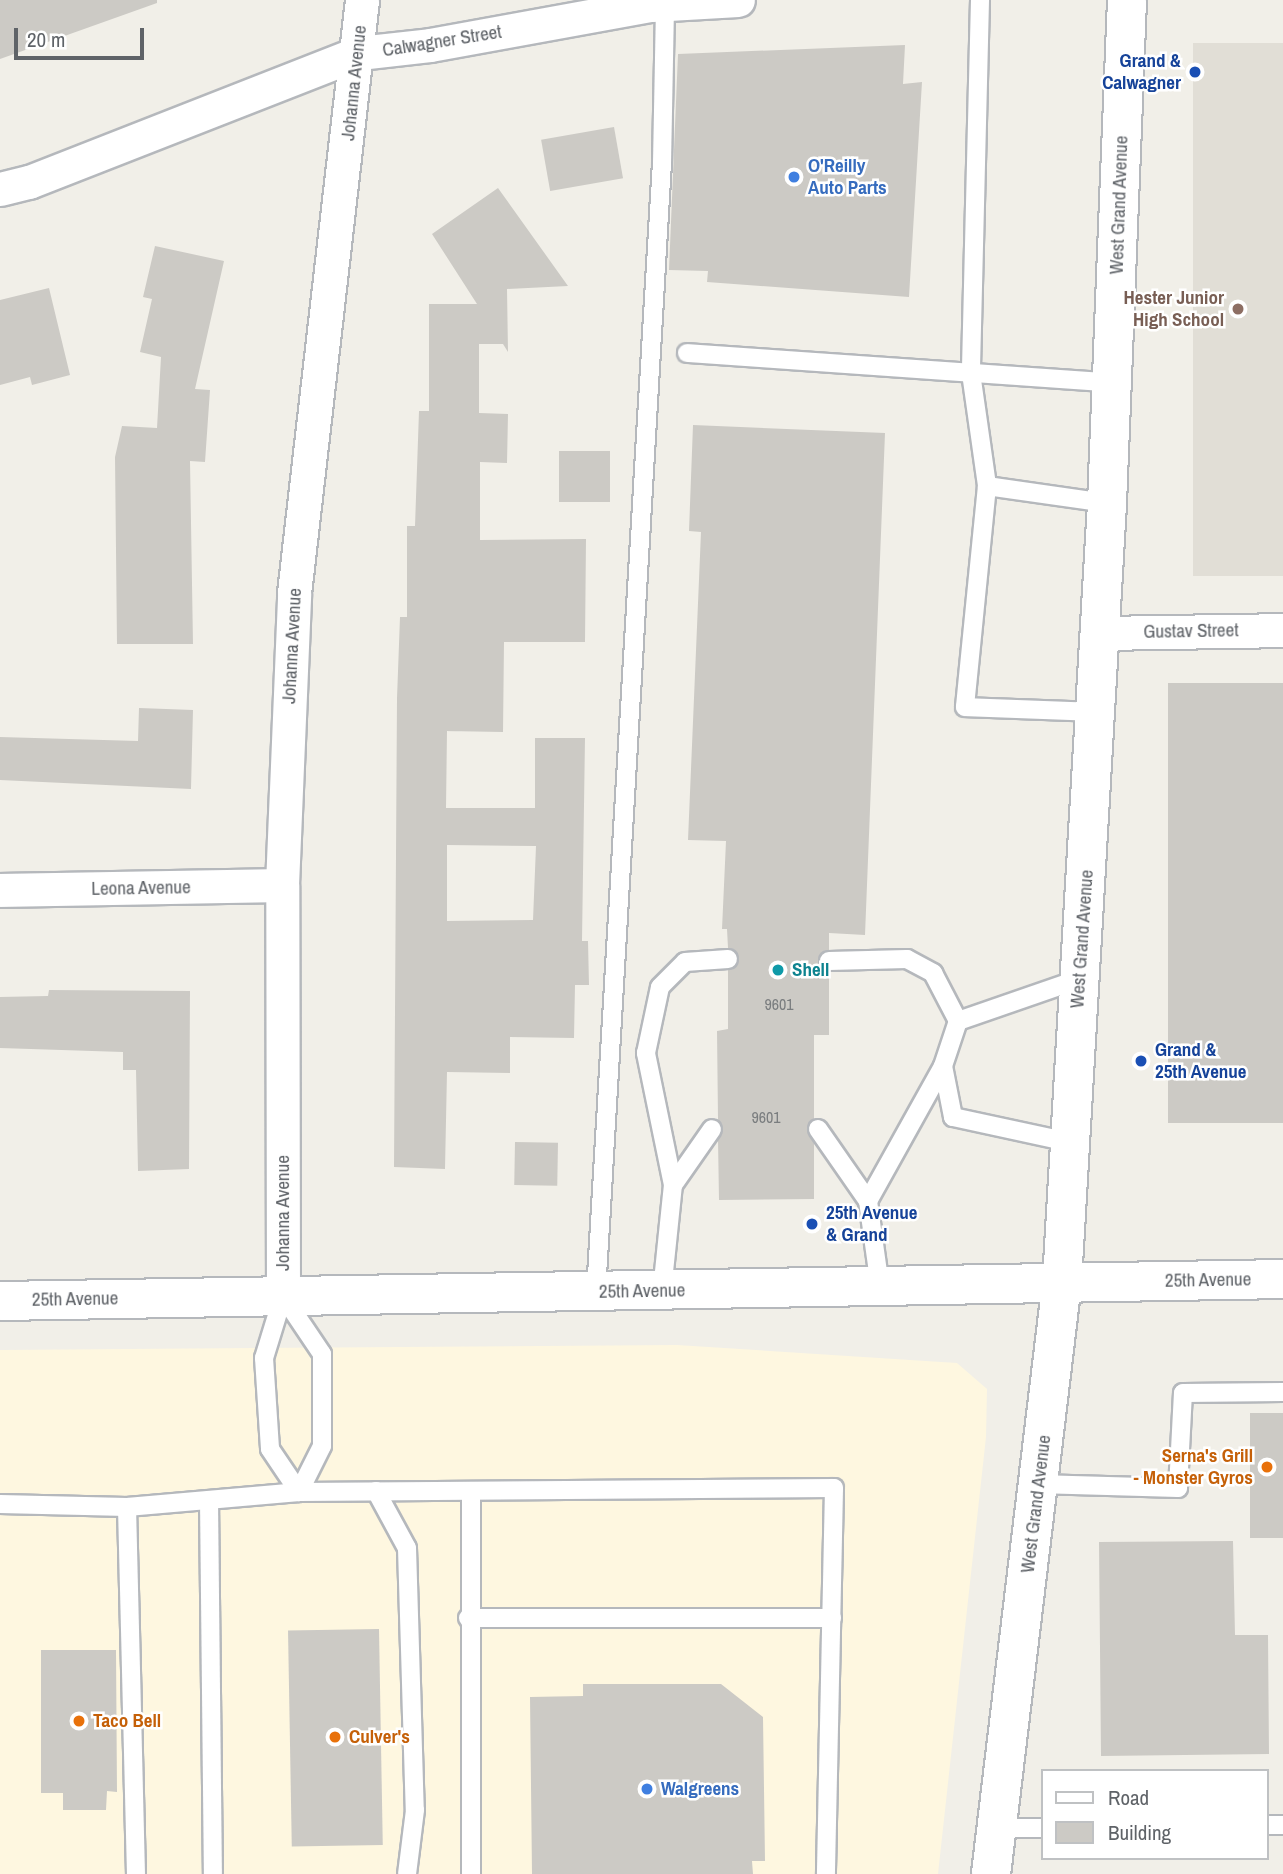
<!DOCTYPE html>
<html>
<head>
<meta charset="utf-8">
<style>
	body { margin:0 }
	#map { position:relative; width:1283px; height:1874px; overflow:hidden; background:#f1efe8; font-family:"Archivo Narrow",sans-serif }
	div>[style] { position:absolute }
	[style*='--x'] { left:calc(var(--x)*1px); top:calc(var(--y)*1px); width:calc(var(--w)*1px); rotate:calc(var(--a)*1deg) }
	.commercial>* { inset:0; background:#fef7e0 }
	.education>* { inset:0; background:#e1ded6; transform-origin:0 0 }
	.building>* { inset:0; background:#cccac5; transform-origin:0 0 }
	.roads { filter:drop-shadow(2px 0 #b5b8bc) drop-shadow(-2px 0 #b5b8bc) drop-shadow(0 2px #b5b8bc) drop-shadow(0 -2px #b5b8bc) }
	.lane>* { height:18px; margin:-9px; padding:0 9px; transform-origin:9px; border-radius:9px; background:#fff }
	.street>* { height:33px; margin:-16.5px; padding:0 16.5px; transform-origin:16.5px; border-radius:16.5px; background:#fff }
	.secondary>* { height:38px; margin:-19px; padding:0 19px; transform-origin:19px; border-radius:19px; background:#fff }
	.dots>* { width:19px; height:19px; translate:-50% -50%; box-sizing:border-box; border:4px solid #fff; border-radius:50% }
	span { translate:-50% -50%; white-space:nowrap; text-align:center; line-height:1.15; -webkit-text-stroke:5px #fff; paint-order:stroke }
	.number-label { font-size:16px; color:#7a7d7f }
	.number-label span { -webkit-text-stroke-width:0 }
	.street-label { font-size:19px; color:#5f6368 }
	.transit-label { font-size:19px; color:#164399; font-weight:700 }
	.right { translate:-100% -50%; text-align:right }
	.left { translate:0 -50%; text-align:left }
	.shop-label { font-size:19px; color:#366cbe; font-weight:700 }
	.education-label { font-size:19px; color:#785e54; font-weight:700 }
	.culture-label { font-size:19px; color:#0d838f; font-weight:700 }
	.food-label { font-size:19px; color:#c56008; font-weight:700 }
	.legend { position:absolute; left:1041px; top:1769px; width:228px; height:91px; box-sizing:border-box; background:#fff; border:2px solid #bfc1c3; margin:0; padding:9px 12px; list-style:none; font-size:21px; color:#5f6368 }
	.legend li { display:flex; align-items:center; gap:14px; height:35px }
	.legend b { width:35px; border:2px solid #bfc1c3 }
	.scale { position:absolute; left:14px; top:28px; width:130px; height:32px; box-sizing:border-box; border:4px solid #5f6368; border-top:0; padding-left:9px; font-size:21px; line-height:24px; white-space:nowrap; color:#5f6368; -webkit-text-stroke:5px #fff; paint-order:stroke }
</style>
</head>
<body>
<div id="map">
	<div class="commercial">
		<div style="clip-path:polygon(677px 1345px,957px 1363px,987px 1389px,986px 1437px,938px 1874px,0 1874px,0 1350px)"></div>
	</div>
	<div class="education">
		<div style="left:1193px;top:43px;width:90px;height:533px"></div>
	</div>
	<div class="building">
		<div style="clip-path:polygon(0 0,157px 0,157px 3px,0 59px)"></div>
		<div style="clip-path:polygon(905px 45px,903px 84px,922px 82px,909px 297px,707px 282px,708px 271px,669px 270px,678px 54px)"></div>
		<div style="left:614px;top:127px;width:52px;height:74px;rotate:80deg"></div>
		<div style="clip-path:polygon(evenodd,498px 188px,568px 286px,507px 289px,508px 352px,503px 344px,479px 344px,479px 413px,508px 414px,507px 463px,480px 462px,480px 540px,586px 539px,585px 642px,504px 642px,503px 732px,447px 731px,446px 808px,535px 808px,535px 738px,585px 738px,582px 941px,588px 941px,589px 985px,575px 985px,574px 1038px,510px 1037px,510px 1073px,447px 1072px,445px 1169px,394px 1167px,397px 698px,400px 617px,407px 617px,407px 526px,415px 526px,419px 411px,429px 411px,429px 304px,477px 304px,432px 234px,498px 188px,447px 845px,536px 846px,533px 920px,447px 921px,447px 845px)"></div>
		<div style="clip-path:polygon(155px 246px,224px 261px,195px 389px,210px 390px,205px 462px,190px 461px,193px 644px,117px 644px,115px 457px,122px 426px,157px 428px,161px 357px,140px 352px,152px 299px,143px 297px)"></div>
		<div style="clip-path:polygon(49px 288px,70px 375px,32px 385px,30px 377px,0 385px,0 300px)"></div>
		<div style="clip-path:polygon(693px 425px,885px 433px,865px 935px,829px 933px,829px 950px,818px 961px,829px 972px,829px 1035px,814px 1035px,814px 1119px,807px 1129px,814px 1143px,814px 1199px,719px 1200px,718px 1140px,723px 1129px,718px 1119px,717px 1031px,728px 1029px,728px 970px,739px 959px,728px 948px,727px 929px,722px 929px,726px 841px,688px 840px,701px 532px,689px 531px)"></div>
		<div style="left:559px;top:451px;width:51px;height:51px"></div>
		<div style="left:1168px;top:683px;width:115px;height:440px"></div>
		<div style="clip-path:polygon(139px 708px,193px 710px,191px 789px,0 780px,0 737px,138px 741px)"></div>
		<div style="clip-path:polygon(49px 990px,190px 991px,189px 1169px,138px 1171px,136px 1070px,123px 1070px,123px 1052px,0 1048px,0 997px,48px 996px)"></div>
		<div style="left:515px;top:1142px;width:43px;height:43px;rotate:1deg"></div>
		<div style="left:1283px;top:1413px;width:125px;height:33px;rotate:90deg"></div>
		<div style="clip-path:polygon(1233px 1541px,1235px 1635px,1268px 1635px,1269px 1754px,1101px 1756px,1099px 1542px)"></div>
		<div style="left:379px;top:1629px;width:216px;height:91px;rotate:89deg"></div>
		<div style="clip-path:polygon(41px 1650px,116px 1650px,117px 1792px,107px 1791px,106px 1810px,63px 1810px,63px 1793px,41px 1793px)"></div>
		<div style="clip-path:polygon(583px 1684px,721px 1684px,763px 1717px,765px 1861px,752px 1861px,753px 1874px,532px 1874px,530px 1697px,583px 1696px)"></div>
	</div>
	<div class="roads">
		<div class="lane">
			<div style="--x:980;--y:0;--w:373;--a:91.4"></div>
			<div style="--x:971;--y:373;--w:114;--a:81.9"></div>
			<div style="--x:987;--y:486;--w:222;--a:95.7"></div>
			<div style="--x:965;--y:707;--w:130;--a:2.2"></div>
			<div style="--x:687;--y:353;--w:426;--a:4"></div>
			<div style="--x:987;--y:486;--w:121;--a:8.1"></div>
			<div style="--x:829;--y:961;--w:78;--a:-1.5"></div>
			<div style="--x:907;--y:959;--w:30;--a:28"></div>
			<div style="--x:933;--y:973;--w:54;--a:62.5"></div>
			<div style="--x:943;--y:1066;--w:52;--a:78.9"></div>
			<div style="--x:953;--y:1117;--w:119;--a:12.2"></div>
			<div style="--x:818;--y:1129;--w:88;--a:55.2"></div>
			<div style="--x:868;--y:1201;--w:86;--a:82"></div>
			<div style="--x:673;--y:1185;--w:135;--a:-101.6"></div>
			<div style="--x:646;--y:1053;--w:67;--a:-78"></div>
			<div style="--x:660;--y:987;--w:35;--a:-45"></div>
			<div style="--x:685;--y:962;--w:43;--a:-4"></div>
			<div style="--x:868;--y:1201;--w:154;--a:-60.9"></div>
			<div style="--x:943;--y:1066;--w:47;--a:-71.6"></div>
			<div style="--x:958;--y:1021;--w:128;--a:-19.1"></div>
			<div style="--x:662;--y:1291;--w:107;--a:-84.1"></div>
			<div style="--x:673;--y:1185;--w:68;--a:-55.1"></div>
			<div style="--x:596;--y:1293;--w:1132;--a:-86.66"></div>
			<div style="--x:662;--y:163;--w:163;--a:-88.9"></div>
			<div style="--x:283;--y:1296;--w:70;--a:56.1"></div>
			<div style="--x:322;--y:1354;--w:92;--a:90"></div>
			<div style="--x:322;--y:1446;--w:51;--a:116.6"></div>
			<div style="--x:283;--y:1296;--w:65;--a:107"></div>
			<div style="--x:264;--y:1358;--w:91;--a:86.2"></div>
			<div style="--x:270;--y:1449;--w:52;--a:56"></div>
			<div style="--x:1037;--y:1484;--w:141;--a:1.6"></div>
			<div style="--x:1178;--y:1488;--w:95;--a:-87"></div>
			<div style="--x:1183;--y:1393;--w:100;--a:-0.6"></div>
			<div style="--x:376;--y:1491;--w:65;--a:61.5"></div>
			<div style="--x:407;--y:1548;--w:262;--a:88.3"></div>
			<div style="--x:415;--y:1810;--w:64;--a:97.1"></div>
			<div style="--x:471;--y:1491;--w:383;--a:90"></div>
			<div style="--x:209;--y:1500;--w:374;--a:89.4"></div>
			<div style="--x:0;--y:1504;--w:127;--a:1.4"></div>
			<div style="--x:127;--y:1507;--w:173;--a:-5"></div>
			<div style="--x:299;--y:1492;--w:535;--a:-0.43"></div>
			<div style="--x:834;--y:1488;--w:386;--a:91.2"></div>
			<div style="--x:127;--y:1507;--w:367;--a:88.6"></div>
			<div style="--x:468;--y:1618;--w:364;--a:0"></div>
			<div style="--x:1267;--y:1825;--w:16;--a:0"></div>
			<div style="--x:996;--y:1828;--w:47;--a:0"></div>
		</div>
		<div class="street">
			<div style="--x:0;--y:189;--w:30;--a:-14"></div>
			<div style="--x:29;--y:182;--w:354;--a:-21.4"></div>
			<div style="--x:359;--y:53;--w:71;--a:-6.4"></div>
			<div style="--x:430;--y:45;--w:225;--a:-10.3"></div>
			<div style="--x:651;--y:5;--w:87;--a:-3.3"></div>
			<div style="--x:1100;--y:633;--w:183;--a:-0.9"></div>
			<div style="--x:0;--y:890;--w:282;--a:-1"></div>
			<div style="--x:283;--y:1296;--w:411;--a:-90.1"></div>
			<div style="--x:282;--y:885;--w:292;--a:-87.6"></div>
			<div style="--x:294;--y:593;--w:597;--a:-83.46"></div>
		</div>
		<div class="secondary">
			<div style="--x:0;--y:1301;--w:1283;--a:-0.98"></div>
			<div style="--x:991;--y:1874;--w:596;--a:-83.16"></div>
			<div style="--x:1062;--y:1282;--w:780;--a:-86.69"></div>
			<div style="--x:1107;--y:503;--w:503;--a:-87.72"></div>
		</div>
	</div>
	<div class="dots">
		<div style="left:1195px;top:72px;background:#1a4fb4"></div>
		<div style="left:794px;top:177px;background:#3f7fe0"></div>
		<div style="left:1238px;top:309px;background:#8d6e63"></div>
		<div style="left:778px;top:970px;background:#0f9aa8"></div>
		<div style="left:1141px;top:1061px;background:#1a4fb4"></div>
		<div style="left:812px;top:1224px;background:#1a4fb4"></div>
		<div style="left:1267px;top:1467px;background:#e8710a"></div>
		<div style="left:79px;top:1721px;background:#e8710a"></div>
		<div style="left:335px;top:1737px;background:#e8710a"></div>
		<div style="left:647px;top:1789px;background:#3f7fe0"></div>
	</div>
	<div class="number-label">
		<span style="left:779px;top:1004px">9601</span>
		<span style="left:766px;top:1117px">9601</span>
	</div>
	<div class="street-label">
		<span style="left:442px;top:41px;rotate:-9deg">Calwagner Street</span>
		<span style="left:354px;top:83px;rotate:-84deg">Johanna Avenue</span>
		<span style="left:1119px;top:205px;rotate:-88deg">West Grand Avenue</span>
		<span style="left:1191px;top:631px;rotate:-1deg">Gustav Street</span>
		<span style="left:292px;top:646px;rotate:-87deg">Johanna Avenue</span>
		<span style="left:141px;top:888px;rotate:-1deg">Leona Avenue</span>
		<span style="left:1082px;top:939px;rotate:-86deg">West Grand Avenue</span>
		<span style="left:283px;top:1213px;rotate:-90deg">Johanna Avenue</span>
		<span style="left:1208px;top:1280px;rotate:-1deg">25th Avenue</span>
		<span style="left:642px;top:1291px;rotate:-1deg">25th Avenue</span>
		<span style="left:75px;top:1299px;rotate:-1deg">25th Avenue</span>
		<span style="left:1036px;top:1504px;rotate:-83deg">West Grand Avenue</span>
	</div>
	<div class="transit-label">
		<span class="right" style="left:1181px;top:72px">Grand &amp;<br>Calwagner</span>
		<span class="left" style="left:1155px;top:1061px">Grand &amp;<br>25th Avenue</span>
		<span class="left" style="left:826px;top:1224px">25th Avenue<br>&amp; Grand</span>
	</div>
	<div class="shop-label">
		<span class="left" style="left:808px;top:177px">O'Reilly<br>Auto Parts</span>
		<span class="left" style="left:661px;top:1789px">Walgreens</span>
	</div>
	<div class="education-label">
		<span class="right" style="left:1224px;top:309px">Hester Junior<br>High School</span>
	</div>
	<div class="culture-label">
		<span class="left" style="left:792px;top:970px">Shell</span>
	</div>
	<div class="food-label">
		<span class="right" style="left:1253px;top:1467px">Serna's Grill<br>- Monster Gyros</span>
		<span class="left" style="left:93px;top:1721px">Taco Bell</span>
		<span class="left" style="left:349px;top:1737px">Culver's</span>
	</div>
	<ul class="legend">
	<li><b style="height:9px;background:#fff"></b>Road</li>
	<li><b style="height:19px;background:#cccac5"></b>Building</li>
	</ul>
	<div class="scale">20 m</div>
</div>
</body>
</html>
